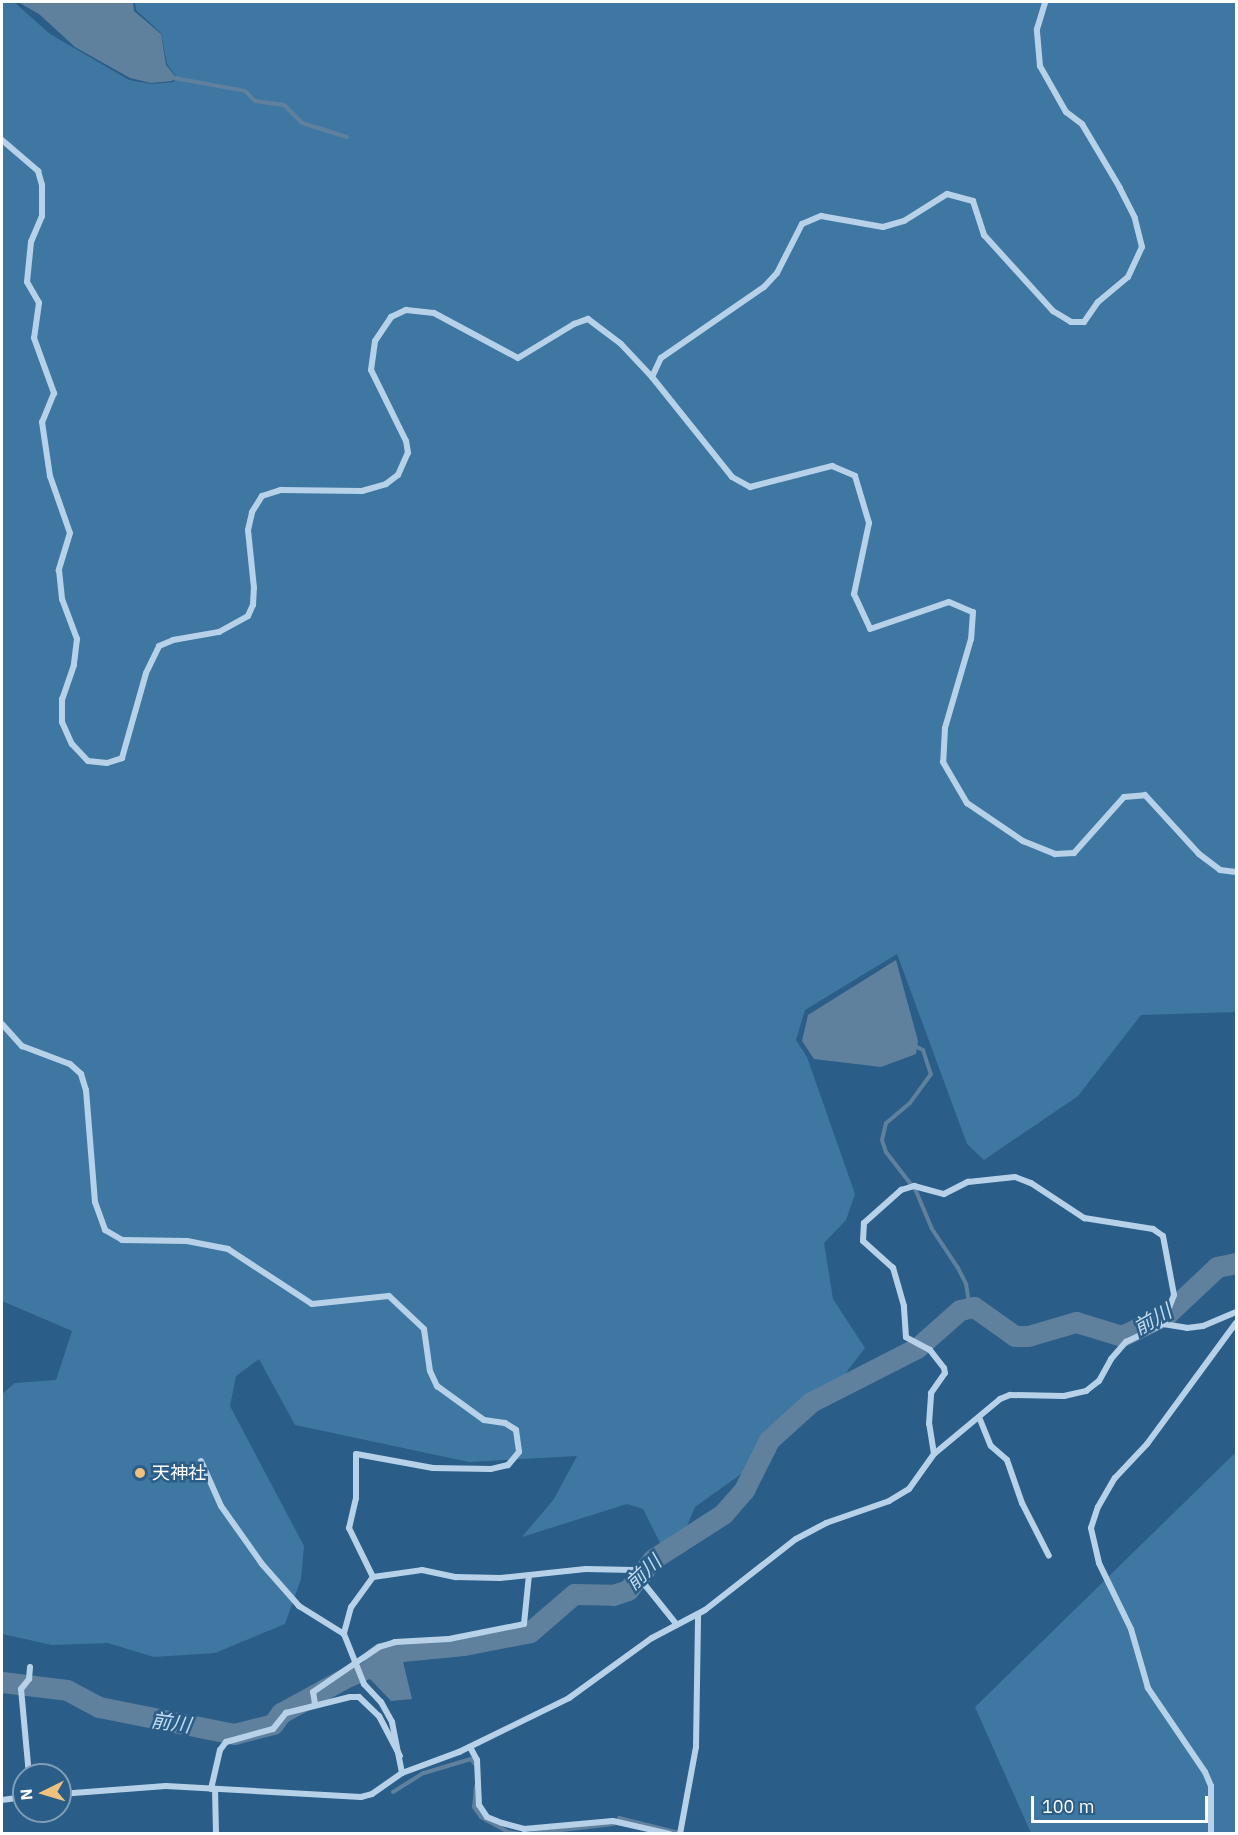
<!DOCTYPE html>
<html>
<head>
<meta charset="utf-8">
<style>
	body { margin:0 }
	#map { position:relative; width:1238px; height:1835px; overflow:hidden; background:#2a5d87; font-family:"IBM Plex Sans","Noto Sans JP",sans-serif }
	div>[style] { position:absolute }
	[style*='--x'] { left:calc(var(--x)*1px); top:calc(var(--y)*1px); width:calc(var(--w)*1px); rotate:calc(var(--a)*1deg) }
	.green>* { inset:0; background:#3f77a3 }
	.water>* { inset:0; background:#5f819d }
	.stream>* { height:4px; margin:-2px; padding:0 2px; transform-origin:2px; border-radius:2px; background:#5f819d }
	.river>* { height:21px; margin:-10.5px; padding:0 10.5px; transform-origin:10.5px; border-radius:10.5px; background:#5f819d }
	.street>* { height:6px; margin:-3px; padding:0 3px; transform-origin:3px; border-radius:3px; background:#b7d2e8 }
	.dots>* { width:16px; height:16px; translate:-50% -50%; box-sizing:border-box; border:3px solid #2a5d87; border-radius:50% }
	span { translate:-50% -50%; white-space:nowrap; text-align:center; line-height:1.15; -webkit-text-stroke:5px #2a5d87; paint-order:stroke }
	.poi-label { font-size:18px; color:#fff }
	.left { translate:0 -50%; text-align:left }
	.water-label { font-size:20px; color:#c2dcef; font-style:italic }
	.frame { position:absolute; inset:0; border:3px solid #fff; pointer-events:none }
	.north { position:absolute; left:12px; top:1763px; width:60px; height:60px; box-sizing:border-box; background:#2a5d87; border:2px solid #7f9eb7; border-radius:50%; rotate:265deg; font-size:16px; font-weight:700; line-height:24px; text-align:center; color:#fff }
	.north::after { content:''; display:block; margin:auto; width:21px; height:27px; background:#eec17e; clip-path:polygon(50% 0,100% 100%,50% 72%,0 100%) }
	.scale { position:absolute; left:1031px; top:1796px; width:177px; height:27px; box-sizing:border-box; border:3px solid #fff; border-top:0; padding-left:8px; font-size:18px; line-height:21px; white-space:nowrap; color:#fff; -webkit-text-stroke:4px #2a5d87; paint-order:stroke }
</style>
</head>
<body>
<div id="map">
	<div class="green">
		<div style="clip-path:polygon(2px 2px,14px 2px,50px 34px,129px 80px,152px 84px,174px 82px,176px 76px,167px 64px,161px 33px,136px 10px,135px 2px,1236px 2px,1236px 1012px,1141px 1015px,1078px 1096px,984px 1160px,967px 1144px,897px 954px,805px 1010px,796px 1040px,807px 1057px,855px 1194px,846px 1220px,824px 1243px,833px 1299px,865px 1348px,841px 1379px,768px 1455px,695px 1507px,684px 1533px,661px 1545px,643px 1509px,627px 1504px,522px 1537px,554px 1499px,577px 1456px,469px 1462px,295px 1425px,259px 1359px,236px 1376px,230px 1406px,304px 1546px,301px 1579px,285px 1624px,215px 1653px,154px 1657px,108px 1643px,52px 1645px,2px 1634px,2px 1394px,15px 1383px,56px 1380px,72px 1331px,2px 1301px)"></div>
		<div style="clip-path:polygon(1236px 1452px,1236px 1833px,1031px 1833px,975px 1707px)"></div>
	</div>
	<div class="water">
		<div style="clip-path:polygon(18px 2px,133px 2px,134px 11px,161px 34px,166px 65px,175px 76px,172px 81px,151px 83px,130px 78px,75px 47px,39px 14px)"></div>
		<div style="clip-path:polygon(896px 960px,918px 1041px,916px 1054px,881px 1067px,814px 1059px,802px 1041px,808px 1015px)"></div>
		<div style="clip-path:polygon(400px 1649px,412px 1699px,391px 1701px,370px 1679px,320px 1701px,318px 1694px,352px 1669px,379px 1653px)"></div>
	</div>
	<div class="stream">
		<div style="--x:169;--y:77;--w:77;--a:10.4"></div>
		<div style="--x:245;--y:91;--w:14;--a:45"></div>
		<div style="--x:255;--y:101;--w:29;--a:8"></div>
		<div style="--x:284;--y:105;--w:25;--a:45"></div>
		<div style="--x:302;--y:123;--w:47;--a:17.3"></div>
		<div style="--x:913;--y:1045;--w:11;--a:27"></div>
		<div style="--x:923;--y:1050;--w:25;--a:72"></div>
		<div style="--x:931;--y:1074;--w:36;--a:126"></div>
		<div style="--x:910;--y:1103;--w:31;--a:140"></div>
		<div style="--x:886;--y:1123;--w:17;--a:103"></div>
		<div style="--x:882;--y:1140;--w:13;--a:72"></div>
		<div style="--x:886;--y:1152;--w:49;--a:52.4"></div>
		<div style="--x:916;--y:1191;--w:41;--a:67.2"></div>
		<div style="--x:932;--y:1229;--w:47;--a:56.3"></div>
		<div style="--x:958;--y:1268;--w:18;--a:63"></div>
		<div style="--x:966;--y:1284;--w:24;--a:81"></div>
		<div style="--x:476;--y:1786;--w:21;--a:95"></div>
		<div style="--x:474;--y:1807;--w:12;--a:55"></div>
		<div style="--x:481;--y:1817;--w:31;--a:29"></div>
		<div style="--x:508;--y:1832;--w:13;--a:9"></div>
		<div style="--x:393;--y:1792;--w:36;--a:-32"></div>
		<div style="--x:424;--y:1773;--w:49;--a:-16.6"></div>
		<div style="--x:471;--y:1759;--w:6;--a:51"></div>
		<div style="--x:619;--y:1818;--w:59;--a:13.8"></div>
		<div style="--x:528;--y:1834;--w:86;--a:-6.7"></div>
	</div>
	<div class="river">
		<div style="--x:374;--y:1658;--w:9;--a:-36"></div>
		<div style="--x:381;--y:1653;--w:83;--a:-5.5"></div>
		<div style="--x:464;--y:1645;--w:67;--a:-11.1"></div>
		<div style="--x:530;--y:1632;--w:58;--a:-40.8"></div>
		<div style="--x:574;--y:1594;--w:39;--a:1"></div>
		<div style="--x:613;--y:1595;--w:16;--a:-18"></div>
		<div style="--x:628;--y:1590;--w:40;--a:-51"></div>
		<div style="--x:653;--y:1559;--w:83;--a:-32.7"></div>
		<div style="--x:723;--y:1514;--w:32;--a:-49"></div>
		<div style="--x:744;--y:1490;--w:56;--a:-63.4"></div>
		<div style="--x:769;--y:1440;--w:57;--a:-42.1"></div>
		<div style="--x:811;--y:1402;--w:119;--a:-27"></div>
		<div style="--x:917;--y:1348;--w:57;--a:-41.5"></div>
		<div style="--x:960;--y:1310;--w:14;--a:-12"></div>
		<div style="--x:974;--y:1307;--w:50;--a:35.3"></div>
		<div style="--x:1015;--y:1336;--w:13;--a:0"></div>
		<div style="--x:1028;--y:1336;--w:50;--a:-16.3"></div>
		<div style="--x:1076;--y:1322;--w:48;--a:16.9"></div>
		<div style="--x:1122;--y:1336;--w:50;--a:-26.1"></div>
		<div style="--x:1167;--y:1314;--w:69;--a:-43.2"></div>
		<div style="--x:1217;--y:1267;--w:19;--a:-12"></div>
		<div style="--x:2;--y:1682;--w:65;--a:7"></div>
		<div style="--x:67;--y:1690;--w:36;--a:28"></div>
		<div style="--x:99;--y:1707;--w:138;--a:11.3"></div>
		<div style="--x:234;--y:1734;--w:40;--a:-14.4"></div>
		<div style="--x:273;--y:1724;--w:14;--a:-54"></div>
		<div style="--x:281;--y:1713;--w:71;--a:-28.7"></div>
	</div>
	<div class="street">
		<div style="--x:2;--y:140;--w:48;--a:40.7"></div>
		<div style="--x:38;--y:171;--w:15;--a:74"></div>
		<div style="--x:42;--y:185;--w:31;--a:90"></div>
		<div style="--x:42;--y:216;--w:28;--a:113"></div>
		<div style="--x:31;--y:242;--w:40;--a:95.7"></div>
		<div style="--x:27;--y:282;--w:24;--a:60"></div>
		<div style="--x:39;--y:303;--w:35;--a:98"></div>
		<div style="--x:34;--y:338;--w:59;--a:70"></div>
		<div style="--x:54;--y:393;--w:31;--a:112"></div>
		<div style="--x:42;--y:422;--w:55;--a:81.6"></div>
		<div style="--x:50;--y:476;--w:60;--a:70.7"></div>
		<div style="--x:70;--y:533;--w:39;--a:107"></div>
		<div style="--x:59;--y:570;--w:29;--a:84"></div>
		<div style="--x:62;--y:599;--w:43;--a:69.4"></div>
		<div style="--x:77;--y:639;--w:26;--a:97"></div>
		<div style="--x:74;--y:665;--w:36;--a:109"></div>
		<div style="--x:62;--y:699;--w:23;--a:90"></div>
		<div style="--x:62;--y:722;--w:24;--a:66"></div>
		<div style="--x:72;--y:744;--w:23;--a:47"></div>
		<div style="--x:88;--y:761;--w:19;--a:6"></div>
		<div style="--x:107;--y:763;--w:16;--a:-18"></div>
		<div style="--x:122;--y:758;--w:88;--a:-74.2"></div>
		<div style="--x:146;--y:673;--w:30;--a:-64"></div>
		<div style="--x:159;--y:646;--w:15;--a:-23"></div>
		<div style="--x:173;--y:640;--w:47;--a:-9.9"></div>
		<div style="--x:219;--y:632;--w:33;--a:-29"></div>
		<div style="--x:248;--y:616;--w:12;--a:-66"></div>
		<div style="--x:253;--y:605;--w:17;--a:-87"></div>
		<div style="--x:254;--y:588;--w:58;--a:-95.9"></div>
		<div style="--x:248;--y:530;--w:18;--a:-77"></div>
		<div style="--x:252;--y:512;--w:19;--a:-58"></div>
		<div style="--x:262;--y:496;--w:20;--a:-18"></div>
		<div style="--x:281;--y:490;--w:81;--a:0.7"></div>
		<div style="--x:362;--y:491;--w:25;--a:-16"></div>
		<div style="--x:386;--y:484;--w:15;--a:-37"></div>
		<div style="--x:398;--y:475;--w:24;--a:-66"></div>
		<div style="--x:408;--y:453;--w:12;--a:-99"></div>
		<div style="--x:406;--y:441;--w:79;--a:-116.2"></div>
		<div style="--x:371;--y:370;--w:29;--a:-82"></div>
		<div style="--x:375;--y:341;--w:29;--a:-56"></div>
		<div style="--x:391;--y:317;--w:17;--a:-25"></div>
		<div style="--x:406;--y:310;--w:28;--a:6"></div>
		<div style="--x:434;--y:313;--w:95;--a:28.2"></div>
		<div style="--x:518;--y:358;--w:66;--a:-31.3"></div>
		<div style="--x:574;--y:324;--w:15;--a:-20"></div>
		<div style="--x:588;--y:319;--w:41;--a:37.1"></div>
		<div style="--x:621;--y:344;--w:45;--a:46.8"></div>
		<div style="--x:652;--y:377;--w:128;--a:51.3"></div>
		<div style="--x:732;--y:477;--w:21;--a:29"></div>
		<div style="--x:750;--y:487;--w:85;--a:-14.4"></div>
		<div style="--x:832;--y:466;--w:25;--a:23"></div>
		<div style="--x:855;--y:476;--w:49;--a:73.4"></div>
		<div style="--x:869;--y:523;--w:73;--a:101.9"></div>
		<div style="--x:854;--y:594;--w:38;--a:65"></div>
		<div style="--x:870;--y:629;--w:83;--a:-18.9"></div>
		<div style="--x:949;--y:602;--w:26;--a:23"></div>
		<div style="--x:973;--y:612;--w:27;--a:94"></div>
		<div style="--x:971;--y:639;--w:93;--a:106.3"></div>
		<div style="--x:945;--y:728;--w:34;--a:93"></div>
		<div style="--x:943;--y:762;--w:48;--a:59.7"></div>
		<div style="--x:967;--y:803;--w:68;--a:34.2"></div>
		<div style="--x:1023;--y:841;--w:35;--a:22"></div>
		<div style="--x:1055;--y:854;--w:19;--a:-3"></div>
		<div style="--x:1074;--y:853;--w:75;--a:-48.2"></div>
		<div style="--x:1124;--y:797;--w:21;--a:-5"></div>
		<div style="--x:1145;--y:795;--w:80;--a:47.5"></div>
		<div style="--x:1199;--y:854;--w:26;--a:37"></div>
		<div style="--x:1220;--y:870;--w:16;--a:7"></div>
		<div style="--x:652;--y:377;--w:21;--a:-65"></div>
		<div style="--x:661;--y:358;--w:125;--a:-34.6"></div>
		<div style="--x:764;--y:287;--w:19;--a:-47"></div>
		<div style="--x:777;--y:273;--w:55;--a:-63"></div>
		<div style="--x:802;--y:224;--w:21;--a:-23"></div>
		<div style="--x:821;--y:216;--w:63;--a:10.1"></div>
		<div style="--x:883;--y:227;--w:22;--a:-16"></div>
		<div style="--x:904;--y:221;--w:51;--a:-32.1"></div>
		<div style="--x:947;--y:194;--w:27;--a:15"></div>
		<div style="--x:973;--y:201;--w:36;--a:72"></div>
		<div style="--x:984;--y:235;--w:103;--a:47.8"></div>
		<div style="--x:1053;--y:311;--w:21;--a:31"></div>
		<div style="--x:1071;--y:322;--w:13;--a:0"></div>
		<div style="--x:1084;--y:322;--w:24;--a:-55"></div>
		<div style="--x:1098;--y:302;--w:39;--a:-40"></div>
		<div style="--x:1128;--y:277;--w:33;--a:-65"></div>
		<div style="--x:1142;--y:247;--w:30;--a:-104"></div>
		<div style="--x:1135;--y:218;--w:34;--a:-117"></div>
		<div style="--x:1120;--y:188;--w:74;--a:-120.7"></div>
		<div style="--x:1082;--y:124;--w:20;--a:-143"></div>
		<div style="--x:1066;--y:112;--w:53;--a:-119.5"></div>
		<div style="--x:1040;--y:66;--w:37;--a:-95"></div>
		<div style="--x:1037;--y:29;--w:28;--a:-73"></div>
		<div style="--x:2;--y:1024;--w:30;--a:48"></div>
		<div style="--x:22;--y:1046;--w:51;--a:20.6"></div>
		<div style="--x:70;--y:1064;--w:15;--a:42"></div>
		<div style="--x:81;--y:1074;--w:17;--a:73"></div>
		<div style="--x:86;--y:1090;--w:112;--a:85.4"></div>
		<div style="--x:95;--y:1202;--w:30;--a:70"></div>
		<div style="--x:105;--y:1230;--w:20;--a:30"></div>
		<div style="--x:122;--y:1240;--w:65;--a:0.9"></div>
		<div style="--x:187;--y:1241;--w:42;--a:11"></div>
		<div style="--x:228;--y:1249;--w:100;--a:33.2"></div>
		<div style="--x:312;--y:1304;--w:77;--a:-5.9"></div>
		<div style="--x:389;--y:1296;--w:48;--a:43.3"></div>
		<div style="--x:424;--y:1329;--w:42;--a:81.9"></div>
		<div style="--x:430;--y:1371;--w:17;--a:65"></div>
		<div style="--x:437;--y:1386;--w:58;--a:35.9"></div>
		<div style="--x:484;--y:1420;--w:21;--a:8"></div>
		<div style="--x:505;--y:1423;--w:13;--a:32"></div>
		<div style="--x:516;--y:1430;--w:22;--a:82"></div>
		<div style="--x:519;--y:1452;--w:17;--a:130"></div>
		<div style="--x:508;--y:1465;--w:17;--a:167"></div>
		<div style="--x:491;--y:1469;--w:58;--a:-179"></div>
		<div style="--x:433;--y:1468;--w:78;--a:-169.7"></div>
		<div style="--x:356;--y:1454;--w:44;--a:90"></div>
		<div style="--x:356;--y:1498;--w:31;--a:103"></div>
		<div style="--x:349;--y:1528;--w:55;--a:63.9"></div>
		<div style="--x:373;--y:1577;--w:37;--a:126"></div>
		<div style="--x:351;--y:1607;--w:28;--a:105"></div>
		<div style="--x:979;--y:1417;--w:31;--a:68"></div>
		<div style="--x:991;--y:1446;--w:21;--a:41"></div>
		<div style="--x:1007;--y:1460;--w:46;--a:70.8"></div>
		<div style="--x:1022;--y:1503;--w:59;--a:63"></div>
		<div style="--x:934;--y:1454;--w:30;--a:-99"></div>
		<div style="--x:929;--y:1424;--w:31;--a:-86"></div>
		<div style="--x:931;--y:1393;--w:24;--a:-55"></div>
		<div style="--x:945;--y:1373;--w:5;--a:-101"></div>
		<div style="--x:944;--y:1368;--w:23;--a:-128"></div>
		<div style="--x:930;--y:1350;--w:27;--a:-152"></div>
		<div style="--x:906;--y:1337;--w:31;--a:-94"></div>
		<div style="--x:904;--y:1306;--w:40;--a:-106"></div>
		<div style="--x:893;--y:1268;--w:40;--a:-138"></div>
		<div style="--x:863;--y:1241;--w:18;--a:-87"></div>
		<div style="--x:864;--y:1223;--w:50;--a:-41.7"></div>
		<div style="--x:901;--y:1190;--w:14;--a:-17"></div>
		<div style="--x:914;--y:1186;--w:31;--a:15"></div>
		<div style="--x:944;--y:1194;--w:27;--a:-27"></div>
		<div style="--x:968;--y:1182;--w:47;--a:-6.1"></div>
		<div style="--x:1015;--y:1177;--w:17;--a:21"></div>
		<div style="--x:1031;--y:1183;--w:64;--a:33.4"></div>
		<div style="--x:1084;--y:1218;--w:70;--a:9.1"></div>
		<div style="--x:1153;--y:1229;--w:12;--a:35"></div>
		<div style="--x:1163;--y:1236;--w:60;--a:79.4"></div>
		<div style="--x:1174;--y:1295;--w:31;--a:111"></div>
		<div style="--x:201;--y:1461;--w:49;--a:66"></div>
		<div style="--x:221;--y:1506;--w:71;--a:54.7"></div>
		<div style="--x:262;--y:1564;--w:56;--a:48.6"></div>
		<div style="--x:299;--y:1606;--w:53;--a:31.9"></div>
		<div style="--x:344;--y:1634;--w:54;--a:68.2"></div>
		<div style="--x:364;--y:1684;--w:25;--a:47"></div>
		<div style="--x:381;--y:1702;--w:23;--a:61"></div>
		<div style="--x:392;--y:1722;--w:52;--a:78.9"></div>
		<div style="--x:373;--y:1577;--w:49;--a:-8.1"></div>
		<div style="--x:422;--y:1570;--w:35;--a:12"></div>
		<div style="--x:456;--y:1577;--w:44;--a:1.3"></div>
		<div style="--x:500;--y:1578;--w:86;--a:-6"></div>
		<div style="--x:586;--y:1569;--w:47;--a:1.2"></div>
		<div style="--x:633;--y:1570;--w:70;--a:51.3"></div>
		<div style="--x:315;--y:1704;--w:12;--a:-99"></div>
		<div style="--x:313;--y:1692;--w:80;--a:-34.3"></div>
		<div style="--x:379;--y:1647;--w:17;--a:-17"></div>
		<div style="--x:395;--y:1642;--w:54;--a:-3.2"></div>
		<div style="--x:449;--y:1639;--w:76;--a:-11.3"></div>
		<div style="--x:524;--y:1624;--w:49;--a:-84.2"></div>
		<div style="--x:470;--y:1747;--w:15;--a:62"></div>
		<div style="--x:477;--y:1760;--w:45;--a:87.5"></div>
		<div style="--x:479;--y:1805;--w:14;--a:56"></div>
		<div style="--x:487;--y:1817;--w:16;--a:22"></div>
		<div style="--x:502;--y:1823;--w:23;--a:15"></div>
		<div style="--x:524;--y:1829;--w:89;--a:-5.1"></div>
		<div style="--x:613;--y:1821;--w:58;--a:12.8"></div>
		<div style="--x:29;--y:1775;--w:86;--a:-95.3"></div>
		<div style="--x:21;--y:1689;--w:13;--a:-51"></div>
		<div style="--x:29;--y:1679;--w:12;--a:-85"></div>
		<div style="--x:211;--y:1789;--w:40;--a:-77"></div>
		<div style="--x:220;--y:1750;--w:10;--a:-53"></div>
		<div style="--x:226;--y:1742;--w:49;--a:-15.5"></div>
		<div style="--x:273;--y:1729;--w:21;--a:-51"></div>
		<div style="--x:286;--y:1713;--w:66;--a:-14"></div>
		<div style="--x:350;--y:1697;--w:9;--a:0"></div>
		<div style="--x:359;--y:1697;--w:28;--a:44"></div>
		<div style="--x:379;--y:1716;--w:45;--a:62.3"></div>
		<div style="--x:215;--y:1789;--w:45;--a:88.7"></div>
		<div style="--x:60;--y:1794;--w:106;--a:-4.3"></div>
		<div style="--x:166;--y:1786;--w:195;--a:3.2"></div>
		<div style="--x:361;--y:1797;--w:11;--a:-15"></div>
		<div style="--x:372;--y:1794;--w:37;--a:-35"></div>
		<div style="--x:402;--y:1773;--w:61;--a:-20.2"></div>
		<div style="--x:459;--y:1752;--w:123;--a:-26.1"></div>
		<div style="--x:569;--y:1698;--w:102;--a:-35.9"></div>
		<div style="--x:652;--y:1638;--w:60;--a:-27.8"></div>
		<div style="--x:705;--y:1610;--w:115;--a:-38"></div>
		<div style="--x:796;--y:1539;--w:34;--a:-28"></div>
		<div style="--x:826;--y:1523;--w:67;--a:-19.2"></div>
		<div style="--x:889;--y:1501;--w:23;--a:-31"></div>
		<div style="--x:909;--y:1489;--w:43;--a:-54.5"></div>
		<div style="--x:934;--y:1454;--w:86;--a:-39.8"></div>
		<div style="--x:1000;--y:1399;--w:11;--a:-22"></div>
		<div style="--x:1010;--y:1395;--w:54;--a:1.1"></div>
		<div style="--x:1064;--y:1396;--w:23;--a:-13"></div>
		<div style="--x:1086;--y:1391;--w:16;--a:-38"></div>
		<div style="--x:1099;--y:1381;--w:25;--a:-61"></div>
		<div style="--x:1111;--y:1359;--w:23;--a:-49"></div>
		<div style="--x:1126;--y:1342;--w:41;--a:-25.9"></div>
		<div style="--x:1163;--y:1324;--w:24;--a:9"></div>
		<div style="--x:1187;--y:1328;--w:16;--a:-7"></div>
		<div style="--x:1203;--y:1326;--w:36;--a:-23"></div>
		<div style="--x:2;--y:1800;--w:22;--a:-8"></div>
		<div style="--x:680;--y:1834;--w:88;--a:-79.6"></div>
		<div style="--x:696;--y:1747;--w:133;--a:-89.1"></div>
		<div style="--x:1211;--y:1834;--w:48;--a:-90"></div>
		<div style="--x:1211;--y:1786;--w:15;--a:-113"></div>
		<div style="--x:1205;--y:1772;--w:102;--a:-124.2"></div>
		<div style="--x:1148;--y:1688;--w:61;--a:-106.1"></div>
		<div style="--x:1131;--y:1629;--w:73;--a:-115.9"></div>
		<div style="--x:1099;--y:1563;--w:36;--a:-103"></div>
		<div style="--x:1091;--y:1528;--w:22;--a:-72"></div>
		<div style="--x:1098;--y:1507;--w:34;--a:-60"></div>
		<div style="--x:1115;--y:1478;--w:47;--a:-46.7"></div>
		<div style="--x:1147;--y:1444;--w:150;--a:-53.7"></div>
	</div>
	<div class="dots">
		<div style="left:140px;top:1473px;background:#eec17e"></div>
	</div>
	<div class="poi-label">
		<span class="left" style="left:152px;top:1473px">天神社</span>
	</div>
	<div class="water-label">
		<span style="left:1152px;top:1319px;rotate:-30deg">前川</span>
		<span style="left:643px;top:1572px;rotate:-43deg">前川</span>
		<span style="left:171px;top:1722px;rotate:8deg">前川</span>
	</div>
	<div class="frame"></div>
	<div class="north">N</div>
	<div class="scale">100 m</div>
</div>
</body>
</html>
